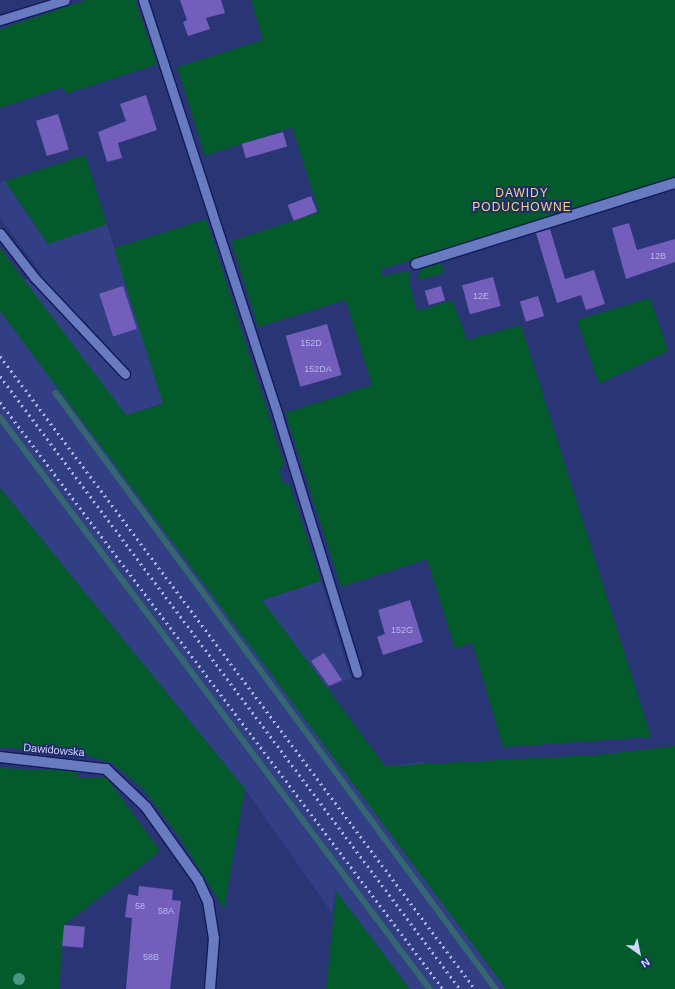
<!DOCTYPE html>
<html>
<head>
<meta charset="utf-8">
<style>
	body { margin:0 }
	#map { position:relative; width:675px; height:989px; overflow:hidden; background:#293575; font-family:Arial,sans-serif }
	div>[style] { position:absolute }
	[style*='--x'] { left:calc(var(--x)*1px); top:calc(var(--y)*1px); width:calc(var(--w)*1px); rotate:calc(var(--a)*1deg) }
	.built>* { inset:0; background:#323f85 }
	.green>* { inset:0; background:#035b2b }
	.stream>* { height:5.5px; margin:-2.75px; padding:0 2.75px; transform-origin:2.75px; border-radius:2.75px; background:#356771 }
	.building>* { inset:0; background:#735ebb; transform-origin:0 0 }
	.roads { filter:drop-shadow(1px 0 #131a57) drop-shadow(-1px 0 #131a57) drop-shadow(0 1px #131a57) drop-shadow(0 -1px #131a57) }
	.lane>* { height:9px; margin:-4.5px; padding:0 4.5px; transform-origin:4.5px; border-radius:4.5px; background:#687ac0 }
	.street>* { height:10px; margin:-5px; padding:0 5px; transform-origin:5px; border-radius:5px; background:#687ac0 }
	.rail>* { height:3px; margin-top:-1.5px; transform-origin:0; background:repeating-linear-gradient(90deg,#acb8e3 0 2px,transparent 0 6px) }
	.trees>* { width:12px; height:12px; margin:-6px; border-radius:50%; background:#489682 }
	span { translate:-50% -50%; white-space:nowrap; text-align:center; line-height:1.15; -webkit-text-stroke:3.5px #202a69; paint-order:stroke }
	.number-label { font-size:9px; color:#b6baed }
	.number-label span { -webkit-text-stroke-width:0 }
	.street-label { font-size:11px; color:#ccd8fe }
	.neighbourhood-label { font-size:12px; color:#f1d78b; letter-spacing:1px }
	.north { position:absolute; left:619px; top:933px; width:40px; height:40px; -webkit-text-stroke:3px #202a69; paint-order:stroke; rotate:147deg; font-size:11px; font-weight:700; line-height:16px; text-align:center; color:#ccd8fe }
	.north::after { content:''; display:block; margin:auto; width:14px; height:18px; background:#ccd8fe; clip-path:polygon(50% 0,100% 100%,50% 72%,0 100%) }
</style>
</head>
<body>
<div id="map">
	<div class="built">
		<div style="clip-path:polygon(5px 181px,48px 244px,107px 224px,163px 403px,127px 415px,262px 600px,321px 581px,351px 679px,326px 688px,385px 766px,424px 762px,399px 844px,506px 989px,410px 989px,336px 891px,332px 913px,245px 789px,0 488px,0 248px,24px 280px,42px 274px,0 218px,0 183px)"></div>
	</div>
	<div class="green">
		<div style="clip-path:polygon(86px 0,135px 0,157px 64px,66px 94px,63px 87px,0 108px,0 29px)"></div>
		<div style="clip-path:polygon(251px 0,675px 0,675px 179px,382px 269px,381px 276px,409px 271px,409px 283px,417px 311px,452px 300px,467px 340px,521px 325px,651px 737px,503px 747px,472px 642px,455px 649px,427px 559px,341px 587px,285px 413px,372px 385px,348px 307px,345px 300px,258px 327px,231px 241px,319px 212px,292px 127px,205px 156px,177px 67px,263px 40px)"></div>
		<div style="clip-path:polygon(85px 155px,107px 224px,48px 244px,5px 181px)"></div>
		<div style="clip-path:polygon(206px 219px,284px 464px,279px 469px,283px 483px,289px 483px,321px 581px,262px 600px,385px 766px,596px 755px,675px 746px,675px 989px,506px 989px,0 311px,0 248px,126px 415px,163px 404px,114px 248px)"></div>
		<div style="clip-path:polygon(441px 261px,444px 273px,417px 280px,422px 266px)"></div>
		<div style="clip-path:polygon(650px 298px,668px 351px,599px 384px,577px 320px)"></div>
		<div style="clip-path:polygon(0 488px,245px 789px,224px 909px,179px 837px,143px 789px,112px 763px,81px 754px,0 747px)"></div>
		<div style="clip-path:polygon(0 768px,77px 771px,78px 778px,107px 778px,160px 851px,64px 925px,59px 989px,0 989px)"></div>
		<div style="clip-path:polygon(336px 891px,410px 989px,326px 989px)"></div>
	</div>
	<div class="stream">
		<div style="--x:56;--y:393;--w:741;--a:53.56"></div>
		<div style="--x:0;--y:417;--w:716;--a:53.07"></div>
	</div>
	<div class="building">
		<div style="clip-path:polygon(180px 0,221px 0,225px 13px,206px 18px,210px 29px,188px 36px,183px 22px,187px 20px)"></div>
		<div style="clip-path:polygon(146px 95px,157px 130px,118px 143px,122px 158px,107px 162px,98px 132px,126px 121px,120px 104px)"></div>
		<div style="left:58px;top:114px;width:37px;height:23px;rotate:73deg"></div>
		<div style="left:283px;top:132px;width:15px;height:43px;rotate:74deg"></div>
		<div style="left:311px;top:196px;width:17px;height:25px;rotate:69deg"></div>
		<div style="clip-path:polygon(629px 223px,637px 250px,675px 239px,675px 262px,626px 279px,612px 228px)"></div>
		<div style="clip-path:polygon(550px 229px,565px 279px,594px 270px,605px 304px,586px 310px,581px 295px,557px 303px,536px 233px)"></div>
		<div style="left:493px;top:277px;width:30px;height:32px;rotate:75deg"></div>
		<div style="left:123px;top:286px;width:45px;height:25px;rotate:72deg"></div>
		<div style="left:441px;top:286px;width:15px;height:17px;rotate:74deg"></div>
		<div style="left:538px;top:296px;width:21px;height:19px;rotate:73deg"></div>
		<div style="left:327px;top:324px;width:53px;height:43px;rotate:74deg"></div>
		<div style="clip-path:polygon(410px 600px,423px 642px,383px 655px,377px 637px,385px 634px,378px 610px)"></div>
		<div style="clip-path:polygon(324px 653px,342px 680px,329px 686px,311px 661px)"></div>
		<div style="clip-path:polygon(139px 886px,173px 890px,172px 900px,181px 901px,170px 989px,126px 989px,132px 918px,125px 917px,128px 894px,138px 896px)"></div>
		<div style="left:64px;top:925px;width:21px;height:21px;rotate:5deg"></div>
	</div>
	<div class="roads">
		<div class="lane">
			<div style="--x:143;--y:0;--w:437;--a:72"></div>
			<div style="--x:278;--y:416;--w:269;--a:72.9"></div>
			<div style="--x:0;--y:20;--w:68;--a:-17.1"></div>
			<div style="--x:0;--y:233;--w:56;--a:52.3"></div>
			<div style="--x:34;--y:277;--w:133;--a:46.8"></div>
		</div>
		<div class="street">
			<div style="--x:416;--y:264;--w:271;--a:-17.4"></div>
			<div style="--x:0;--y:757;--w:107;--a:6.5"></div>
			<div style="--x:106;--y:769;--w:55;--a:43.5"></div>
			<div style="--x:146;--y:807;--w:90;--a:54.5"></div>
			<div style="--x:198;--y:880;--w:23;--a:65"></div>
			<div style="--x:208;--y:901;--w:37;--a:81"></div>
			<div style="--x:214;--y:938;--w:51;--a:94.5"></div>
		</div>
	</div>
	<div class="rail">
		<div style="--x:0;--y:356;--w:791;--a:53.12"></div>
		<div style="--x:0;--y:376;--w:766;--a:53.12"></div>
		<div style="--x:0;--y:402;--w:735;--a:52.96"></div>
	</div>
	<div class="trees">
		<div style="left:19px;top:979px"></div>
	</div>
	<div class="number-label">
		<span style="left:658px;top:256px">12B</span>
		<span style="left:481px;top:296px">12E</span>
		<span style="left:311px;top:343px">152D</span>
		<span style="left:318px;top:369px">152DA</span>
		<span style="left:402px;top:630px">152G</span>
		<span style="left:140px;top:906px">58</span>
		<span style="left:166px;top:911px">58A</span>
		<span style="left:151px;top:957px">58B</span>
	</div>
	<div class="street-label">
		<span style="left:54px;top:750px;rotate:5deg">Dawidowska</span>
	</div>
	<div class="neighbourhood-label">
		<span style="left:522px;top:201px">DAWIDY<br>PODUCHOWNE</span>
	</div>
	<div class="north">N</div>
</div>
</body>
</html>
